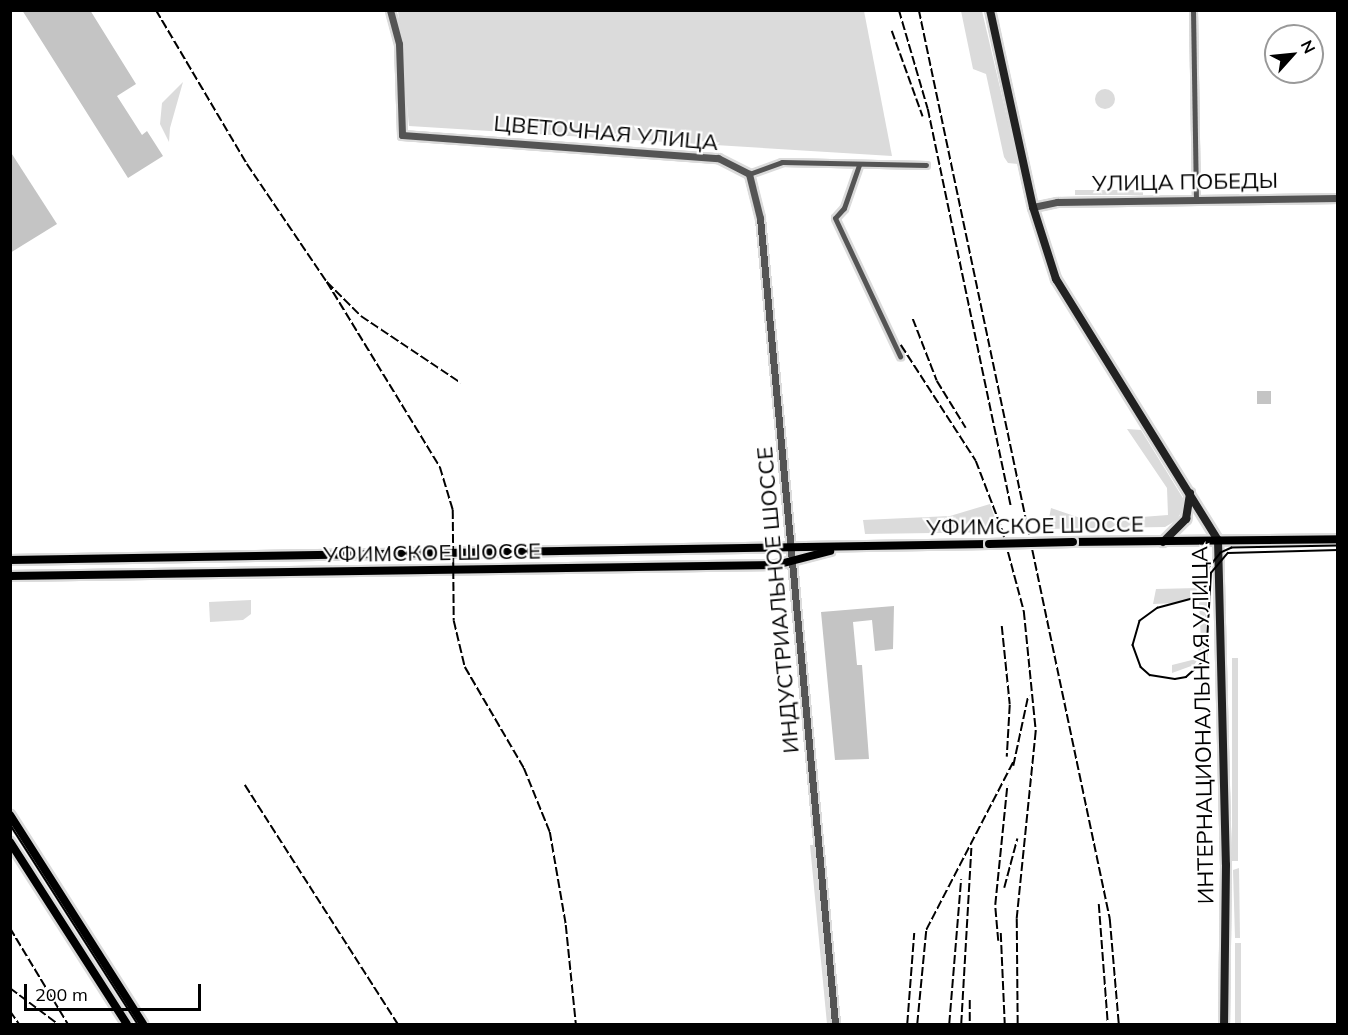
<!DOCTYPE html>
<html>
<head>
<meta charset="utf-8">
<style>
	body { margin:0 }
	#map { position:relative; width:1348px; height:1035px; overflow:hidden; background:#fff; font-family:Mulish,sans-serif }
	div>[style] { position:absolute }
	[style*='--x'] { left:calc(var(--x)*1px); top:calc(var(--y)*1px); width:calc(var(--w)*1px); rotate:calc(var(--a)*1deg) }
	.green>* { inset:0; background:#dbdbdb; transform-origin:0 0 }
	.round { border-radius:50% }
	.building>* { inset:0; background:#c4c4c4; transform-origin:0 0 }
	.roads { filter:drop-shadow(2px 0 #dbdbdb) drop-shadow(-2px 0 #dbdbdb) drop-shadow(0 2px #dbdbdb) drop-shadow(0 -2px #dbdbdb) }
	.minor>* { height:5px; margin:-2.5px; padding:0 2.5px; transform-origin:2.5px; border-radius:2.5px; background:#545454 }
	.tertiary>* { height:7px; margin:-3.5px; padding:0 3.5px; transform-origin:3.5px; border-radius:3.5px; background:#545454 }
	.secondary>* { height:8px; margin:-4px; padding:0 4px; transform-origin:4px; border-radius:4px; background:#212121 }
	.primary>* { height:8px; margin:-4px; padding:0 4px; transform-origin:4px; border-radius:4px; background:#000 }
	.tram>* { height:1.5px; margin:-0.75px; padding:0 0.75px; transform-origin:0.75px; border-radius:0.75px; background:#000 }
	.rail>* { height:1.5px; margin-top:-0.75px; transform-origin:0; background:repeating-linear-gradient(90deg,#000 0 9px,transparent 0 12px) }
	.bridges { filter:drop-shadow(2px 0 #dbdbdb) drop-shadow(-2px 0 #dbdbdb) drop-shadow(0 2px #dbdbdb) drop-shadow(0 -2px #dbdbdb) }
	.primary-bridge>* { height:8px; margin:-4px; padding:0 4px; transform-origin:4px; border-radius:4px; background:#000 }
	span { translate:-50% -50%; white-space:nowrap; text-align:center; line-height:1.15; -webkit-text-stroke:4.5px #fff; paint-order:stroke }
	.street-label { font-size:22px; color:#000 }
	.frame { position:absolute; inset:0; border:12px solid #000; pointer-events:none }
	.north { position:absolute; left:1264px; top:24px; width:60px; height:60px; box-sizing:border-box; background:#fff; border:2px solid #999; border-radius:50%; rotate:63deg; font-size:16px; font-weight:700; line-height:24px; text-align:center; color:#000 }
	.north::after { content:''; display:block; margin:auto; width:21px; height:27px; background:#000; clip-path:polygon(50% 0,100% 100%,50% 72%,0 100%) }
	.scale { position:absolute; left:24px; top:984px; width:177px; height:27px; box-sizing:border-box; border:3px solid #000; border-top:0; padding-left:8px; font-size:18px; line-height:21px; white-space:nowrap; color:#000; -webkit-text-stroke:4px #fff; paint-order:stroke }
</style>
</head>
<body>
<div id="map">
	<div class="green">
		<div style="clip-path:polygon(398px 11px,864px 11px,892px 156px,409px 126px)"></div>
		<div style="clip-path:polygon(961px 11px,982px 11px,1018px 164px,1008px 163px,1004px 157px,986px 74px,973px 69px)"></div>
		<div style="clip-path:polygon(183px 82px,170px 128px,169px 142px,160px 124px,162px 103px)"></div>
		<div class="round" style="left:1095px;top:89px;width:20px;height:20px"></div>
		<div style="left:1075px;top:190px;width:68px;height:5px"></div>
		<div style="clip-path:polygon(1127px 429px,1141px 430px,1186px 503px,1177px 520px,1165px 527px,1041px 529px,1048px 524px,1051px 508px,1089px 521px,1168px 515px,1167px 488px)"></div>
		<div style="clip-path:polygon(990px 504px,1000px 532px,865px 534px,863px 520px,950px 516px)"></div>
		<div style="clip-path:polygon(1198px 588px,1194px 597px,1177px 603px,1153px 604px,1156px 589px)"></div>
		<div style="clip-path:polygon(1207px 595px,1206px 648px,1194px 665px,1172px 673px,1172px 665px,1196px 659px,1201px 641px,1199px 603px)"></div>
		<div style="clip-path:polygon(251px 600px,251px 614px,243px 620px,210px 622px,209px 602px)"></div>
		<div style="left:1232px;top:658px;width:6px;height:203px"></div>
		<div style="clip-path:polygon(810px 845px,814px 845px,830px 1024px,827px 1024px)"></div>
		<div style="clip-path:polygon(1239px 868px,1240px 938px,1235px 938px,1233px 870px)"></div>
		<div style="left:1235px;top:943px;width:6px;height:81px"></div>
	</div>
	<div class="building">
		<div style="clip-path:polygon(22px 10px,90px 10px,136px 84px,117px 96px,142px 135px,147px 131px,163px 156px,128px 178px)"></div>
		<div style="clip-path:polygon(10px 151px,57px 224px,10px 253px)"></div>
		<div style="left:1257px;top:391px;width:14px;height:13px"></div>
		<div style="clip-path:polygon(894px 606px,893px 649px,875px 651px,872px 620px,853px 622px,857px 665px,862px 665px,869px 759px,835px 760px,821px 612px)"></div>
	</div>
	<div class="roads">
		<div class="minor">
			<div style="--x:1193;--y:10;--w:188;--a:89.1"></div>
			<div style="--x:859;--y:165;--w:46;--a:109.2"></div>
			<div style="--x:844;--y:208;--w:13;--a:132"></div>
			<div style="--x:835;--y:218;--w:153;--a:64.8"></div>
			<div style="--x:749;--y:174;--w:35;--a:-20"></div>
			<div style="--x:782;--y:162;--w:144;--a:1.2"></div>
		</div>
		<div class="tertiary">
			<div style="--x:390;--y:10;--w:35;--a:75"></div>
			<div style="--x:399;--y:44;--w:91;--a:88.1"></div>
			<div style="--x:402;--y:135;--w:317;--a:4.2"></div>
			<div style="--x:718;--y:158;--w:35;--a:27"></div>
			<div style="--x:749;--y:174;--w:45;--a:76"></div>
			<div style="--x:760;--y:218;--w:809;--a:84.68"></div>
			<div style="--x:1033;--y:207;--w:25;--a:-12"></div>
			<div style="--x:1057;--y:202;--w:281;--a:-0.8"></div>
		</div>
		<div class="secondary">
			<div style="--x:990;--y:10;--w:202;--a:77.7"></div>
			<div style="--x:1033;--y:207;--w:76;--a:72.3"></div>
			<div style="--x:1056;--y:279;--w:307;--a:58.2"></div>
			<div style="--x:1218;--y:540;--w:325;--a:88.6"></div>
			<div style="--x:1226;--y:865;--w:159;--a:90.7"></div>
			<div style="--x:1163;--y:542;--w:33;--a:-45"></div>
			<div style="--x:1186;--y:519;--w:26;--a:-81"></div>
		</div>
		<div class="primary">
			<div style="--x:1073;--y:542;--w:265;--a:-0.6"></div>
			<div style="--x:10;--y:560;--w:979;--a:-0.94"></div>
			<div style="--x:10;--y:576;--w:766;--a:-0.82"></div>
			<div style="--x:776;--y:565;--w:56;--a:-14.5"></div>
			<div style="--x:10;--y:815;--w:248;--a:57.5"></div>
			<div style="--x:10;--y:842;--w:216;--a:57.3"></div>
		</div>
	</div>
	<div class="tram">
		<div style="--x:1338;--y:546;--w:106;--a:178.9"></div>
		<div style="--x:1232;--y:548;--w:12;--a:156"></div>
		<div style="--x:1221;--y:553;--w:19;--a:129"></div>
		<div style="--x:1209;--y:568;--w:18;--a:99"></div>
		<div style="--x:1206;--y:586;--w:16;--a:130"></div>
		<div style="--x:1196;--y:598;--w:39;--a:165"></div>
		<div style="--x:1158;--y:608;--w:22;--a:144"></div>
		<div style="--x:1140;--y:621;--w:25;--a:106"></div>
		<div style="--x:1133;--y:645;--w:23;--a:70"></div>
		<div style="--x:1141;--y:667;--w:12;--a:42"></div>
		<div style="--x:1150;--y:675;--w:25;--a:9"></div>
		<div style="--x:1175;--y:679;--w:11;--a:-10"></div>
		<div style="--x:1186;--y:677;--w:27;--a:-42"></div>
		<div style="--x:1206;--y:659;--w:86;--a:-86.7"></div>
		<div style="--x:1211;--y:573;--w:26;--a:-50"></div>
		<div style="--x:1228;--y:553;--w:110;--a:-1.6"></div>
		<div style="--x:10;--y:824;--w:237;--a:57.4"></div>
	</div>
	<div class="rail">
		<div style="--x:156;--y:10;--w:179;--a:59.4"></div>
		<div style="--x:247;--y:164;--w:143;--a:55.9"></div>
		<div style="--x:327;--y:282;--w:48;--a:45"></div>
		<div style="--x:361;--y:316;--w:120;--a:33.8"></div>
		<div style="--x:899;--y:10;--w:103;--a:73.7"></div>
		<div style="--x:928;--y:109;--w:407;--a:78.2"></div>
		<div style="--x:919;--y:10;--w:929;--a:78.13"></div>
		<div style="--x:1110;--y:919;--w:105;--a:85.1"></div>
		<div style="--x:892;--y:31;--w:91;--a:70.2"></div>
		<div style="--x:327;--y:282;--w:217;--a:58.6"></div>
		<div style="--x:440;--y:467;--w:45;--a:73.2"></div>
		<div style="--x:453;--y:510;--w:111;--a:89.5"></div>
		<div style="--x:454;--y:621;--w:47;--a:76.6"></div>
		<div style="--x:465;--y:667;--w:117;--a:59.7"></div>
		<div style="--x:524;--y:768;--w:69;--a:67.9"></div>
		<div style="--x:550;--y:832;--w:94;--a:80.2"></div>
		<div style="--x:566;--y:925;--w:100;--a:84.2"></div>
		<div style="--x:913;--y:319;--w:66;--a:68.8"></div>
		<div style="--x:937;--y:381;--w:55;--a:58.3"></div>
		<div style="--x:901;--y:345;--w:138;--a:57.1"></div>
		<div style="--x:976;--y:461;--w:73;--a:69.1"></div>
		<div style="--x:1002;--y:529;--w:85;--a:75"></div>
		<div style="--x:1024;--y:611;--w:121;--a:84.3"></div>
		<div style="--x:1036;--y:731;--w:189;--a:95.8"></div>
		<div style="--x:1017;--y:919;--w:105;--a:89.5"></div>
		<div style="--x:1002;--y:626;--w:79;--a:84.2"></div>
		<div style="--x:1010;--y:705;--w:52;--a:93.3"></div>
		<div style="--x:1013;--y:766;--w:72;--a:-77.9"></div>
		<div style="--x:245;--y:785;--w:284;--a:57.4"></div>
		<div style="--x:1004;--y:888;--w:51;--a:-75.1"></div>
		<div style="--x:1099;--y:904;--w:120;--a:85.7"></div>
		<div style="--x:10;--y:928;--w:112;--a:58.9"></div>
		<div style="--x:1001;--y:933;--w:91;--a:87.5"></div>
		<div style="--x:998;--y:941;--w:36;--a:-95"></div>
		<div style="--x:995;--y:905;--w:120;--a:-84.2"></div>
		<div style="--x:10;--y:988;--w:60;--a:36.9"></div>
		<div style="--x:970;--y:1000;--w:24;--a:90"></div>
		<div style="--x:10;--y:1011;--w:16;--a:55"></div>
		<div style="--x:907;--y:1024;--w:91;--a:-85.6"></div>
		<div style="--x:917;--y:1024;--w:94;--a:-84.5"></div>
		<div style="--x:926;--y:930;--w:191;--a:-62.6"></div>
		<div style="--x:949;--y:1024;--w:145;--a:-85.3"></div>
		<div style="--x:961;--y:1024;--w:176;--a:-86.7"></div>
	</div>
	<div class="bridges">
		<div class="primary-bridge">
			<div style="--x:989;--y:544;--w:84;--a:-1.4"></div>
		</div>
	</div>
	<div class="street-label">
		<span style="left:606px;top:133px;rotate:5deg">ЦВЕТОЧНАЯ УЛИЦА</span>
		<span style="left:1185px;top:182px;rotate:-1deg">УЛИЦА ПОБЕДЫ</span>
		<span style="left:1035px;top:526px;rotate:-1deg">УФИМСКОЕ ШОССЕ</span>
		<span style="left:432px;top:553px;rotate:-1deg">УФИМСКОЕ ШОССЕ</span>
		<span style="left:778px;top:600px;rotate:-95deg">ИНДУСТРИАЛЬНОЕ ШОССЕ</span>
		<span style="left:1203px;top:725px;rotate:-91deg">ИНТЕРНАЦИОНАЛЬНАЯ УЛИЦА</span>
	</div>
	<div class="frame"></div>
	<div class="north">N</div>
	<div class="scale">200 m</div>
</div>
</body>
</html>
